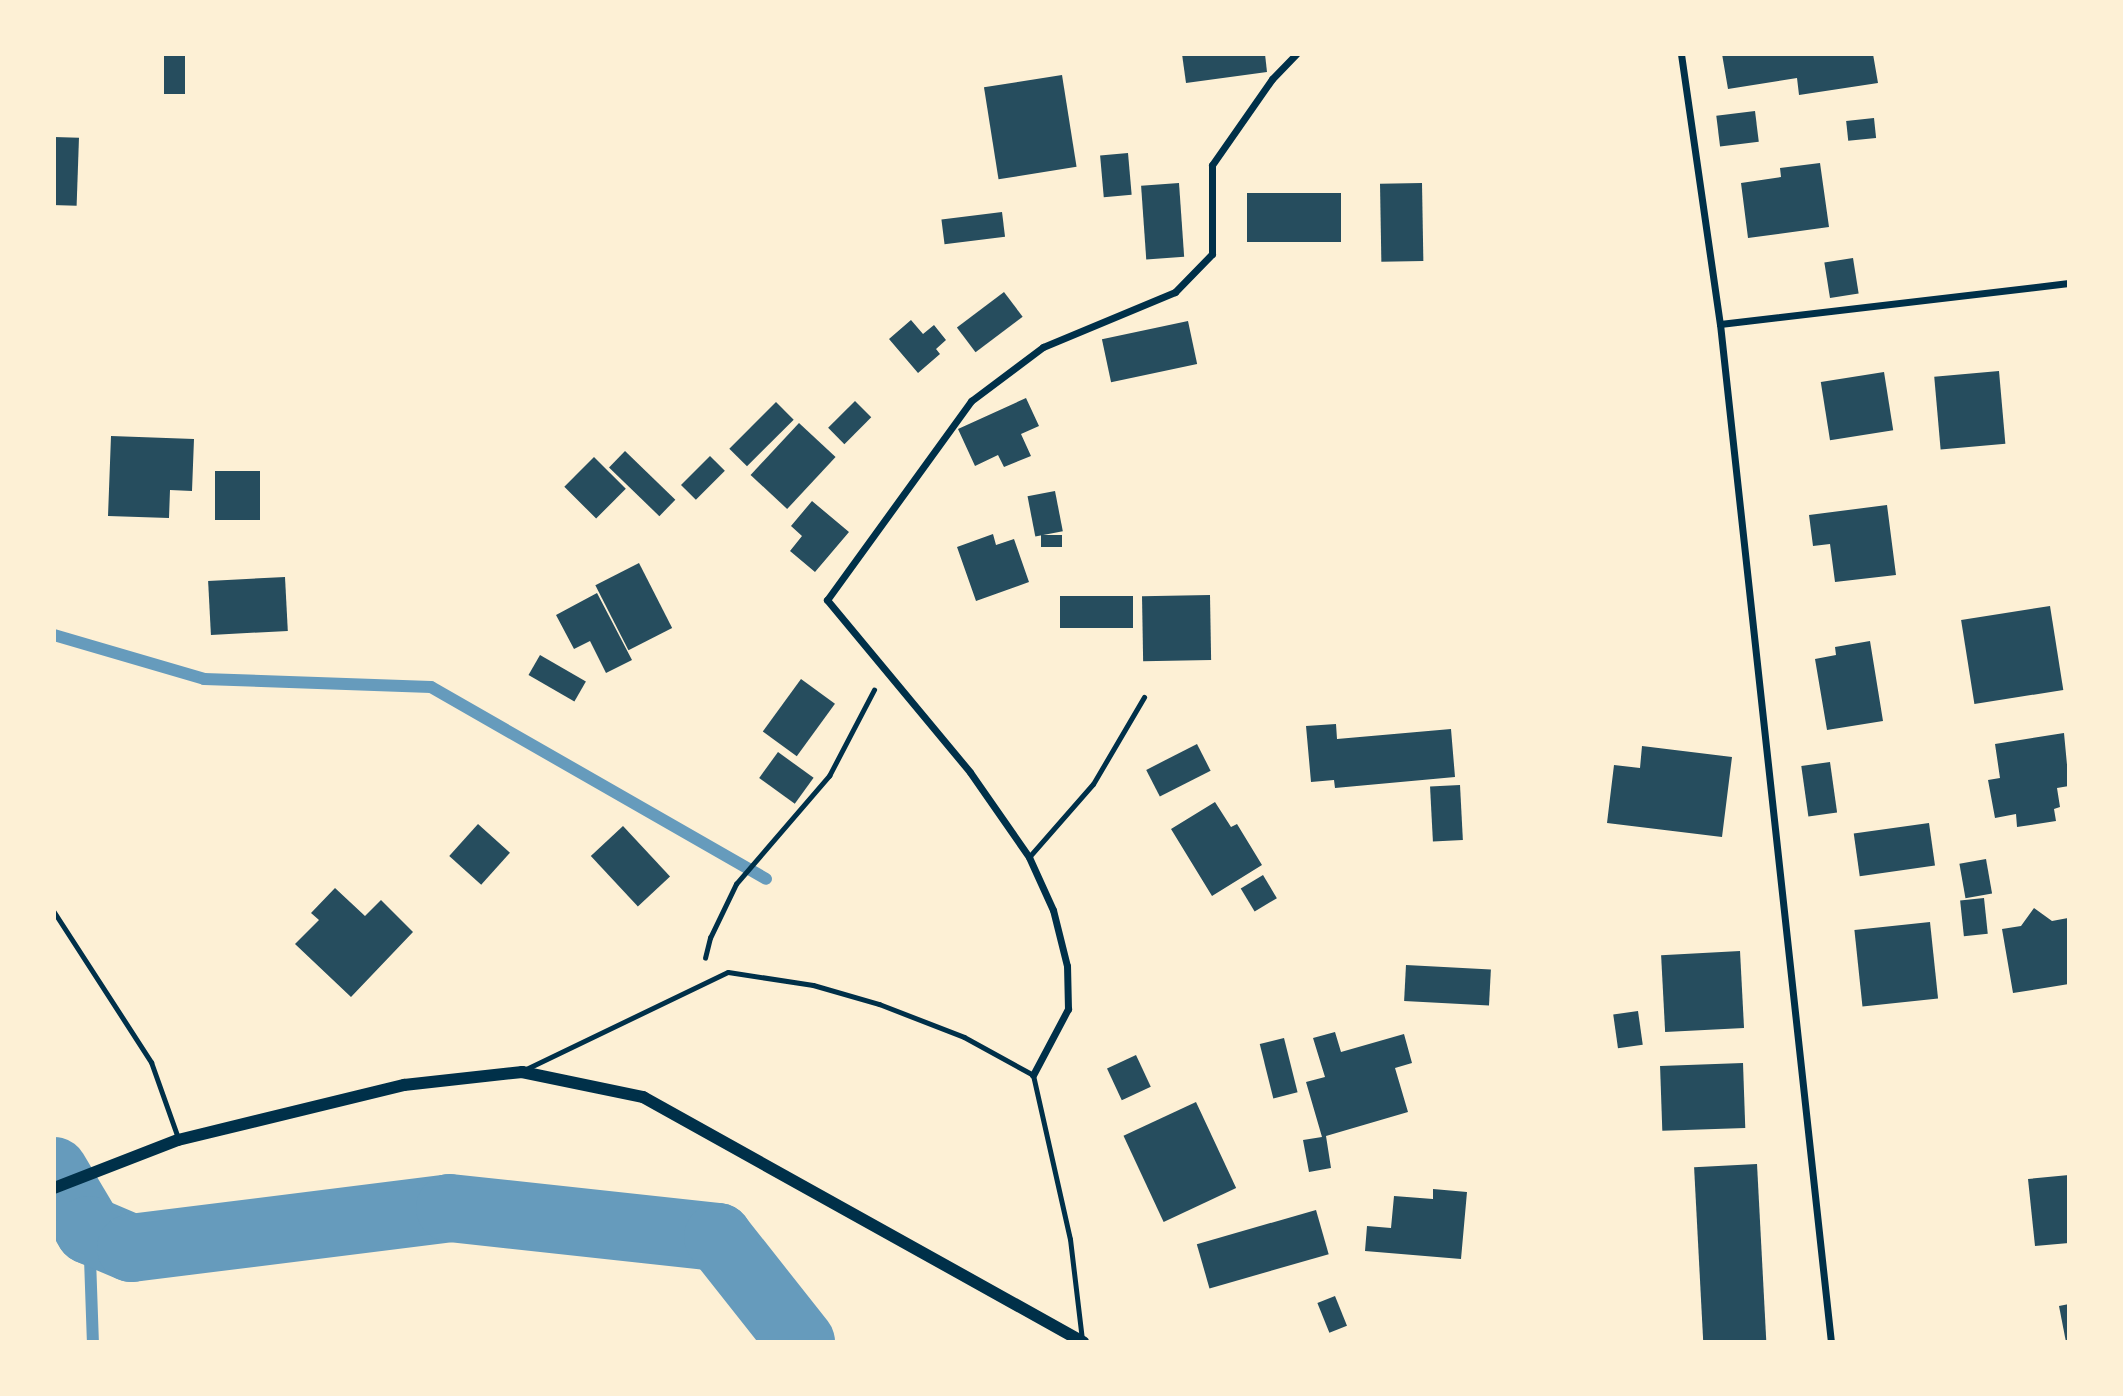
<!DOCTYPE html>
<html>
<head>
<meta charset="utf-8">
<style>
	body { margin:0 }
	#map { position:relative; width:2123px; height:1396px; overflow:hidden; background:#fdf0d5; font-family:"Roboto Serif",serif }
	div>[style] { position:absolute }
	[style*='--x'] { left:calc(var(--x)*1px); top:calc(var(--y)*1px); width:calc(var(--w)*1px); rotate:calc(var(--a)*1deg) }
	.stream>* { height:12px; margin:-6px; padding:0 6px; transform-origin:6px; border-radius:6px; background:#669bbc }
	.river>* { height:68px; margin:-34px; padding:0 34px; transform-origin:34px; border-radius:34px; background:#669bbc }
	.building>* { inset:0; background:#264d5e; transform-origin:0 0 }
	.path>* { height:4.5px; margin:-2.25px; padding:0 2.25px; transform-origin:2.25px; border-radius:2.25px; background:#003049 }
	.service>* { height:5px; margin:-2.5px; padding:0 2.5px; transform-origin:2.5px; border-radius:2.5px; background:#003049 }
	.minor>* { height:7px; margin:-3.5px; padding:0 3.5px; transform-origin:3.5px; border-radius:3.5px; background:#003049 }
	.tertiary>* { height:12px; margin:-6px; padding:0 6px; transform-origin:6px; border-radius:6px; background:#003049 }
	span { translate:-50% -50%; white-space:nowrap; text-align:center; line-height:1.15; -webkit-text-stroke:7px #fdf0d5; paint-order:stroke }
	.frame { position:absolute; inset:0; border:56px solid #fdf0d5; pointer-events:none }
</style>
</head>
<body>
<div id="map">
	<div class="stream">
		<div style="--x:54;--y:635;--w:156;--a:16.3"></div>
		<div style="--x:204;--y:679;--w:227;--a:2"></div>
		<div style="--x:431;--y:687;--w:386;--a:29.8"></div>
		<div style="--x:89;--y:1230;--w:112;--a:88"></div>
	</div>
	<div class="river">
		<div style="--x:54;--y:1171;--w:69;--a:59.3"></div>
		<div style="--x:89;--y:1230;--w:46;--a:23.2"></div>
		<div style="--x:131;--y:1248;--w:321;--a:-7.1"></div>
		<div style="--x:450;--y:1208;--w:270;--a:6.2"></div>
		<div style="--x:718;--y:1237;--w:134;--a:51.7"></div>
	</div>
	<div class="building">
		<div style="left:164px;top:54px;width:21px;height:40px"></div>
		<div style="clip-path:polygon(1182px 54px,1265px 54px,1267px 72px,1186px 83px)"></div>
		<div style="clip-path:polygon(1722px 54px,1873px 54px,1878px 83px,1799px 95px,1797px 78px,1728px 89px)"></div>
		<div style="left:1062px;top:75px;width:93px;height:79px;rotate:81deg"></div>
		<div style="left:1755px;top:111px;width:31px;height:39px;rotate:83deg"></div>
		<div style="left:1874px;top:118px;width:20px;height:28px;rotate:84deg"></div>
		<div style="left:54px;top:137px;width:25px;height:68px;rotate:2deg"></div>
		<div style="left:1128px;top:153px;width:42px;height:28px;rotate:85deg"></div>
		<div style="clip-path:polygon(1820px 163px,1829px 227px,1748px 238px,1741px 183px,1781px 177px,1780px 168px)"></div>
		<div style="left:1179px;top:183px;width:74px;height:38px;rotate:86deg"></div>
		<div style="left:1422px;top:183px;width:78px;height:42px;rotate:89deg"></div>
		<div style="left:1247px;top:193px;width:94px;height:49px"></div>
		<div style="left:1002px;top:212px;width:25px;height:61px;rotate:83deg"></div>
		<div style="left:1853px;top:258px;width:36px;height:29px;rotate:81deg"></div>
		<div style="left:1004px;top:292px;width:31px;height:59px;rotate:53deg"></div>
		<div style="clip-path:polygon(911px 320px,923px 334px,934px 325px,946px 340px,936px 349px,940px 354px,918px 373px,889px 339px)"></div>
		<div style="left:1188px;top:321px;width:44px;height:88px;rotate:78deg"></div>
		<div style="left:1999px;top:371px;width:73px;height:65px;rotate:85deg"></div>
		<div style="left:1884px;top:372px;width:59px;height:64px;rotate:81deg"></div>
		<div style="clip-path:polygon(1026px 398px,1039px 426px,1021px 434px,1031px 456px,1004px 467px,998px 455px,975px 466px,958px 429px)"></div>
		<div style="left:855px;top:401px;width:23px;height:38px;rotate:45deg"></div>
		<div style="left:776px;top:402px;width:25px;height:66px;rotate:45deg"></div>
		<div style="left:799px;top:423px;width:50px;height:71px;rotate:43deg"></div>
		<div style="clip-path:polygon(111px 436px,194px 439px,192px 491px,170px 490px,169px 518px,108px 516px)"></div>
		<div style="left:625px;top:451px;width:70px;height:23px;rotate:44deg"></div>
		<div style="left:710px;top:456px;width:21px;height:41px;rotate:45deg"></div>
		<div style="left:594px;top:457px;width:45px;height:42px;rotate:45deg"></div>
		<div style="left:215px;top:471px;width:45px;height:49px"></div>
		<div style="left:1055px;top:491px;width:41px;height:28px;rotate:79deg"></div>
		<div style="clip-path:polygon(812px 501px,849px 532px,815px 572px,790px 551px,802px 536px,791px 526px)"></div>
		<div style="clip-path:polygon(1887px 505px,1896px 575px,1835px 582px,1830px 544px,1813px 546px,1809px 515px)"></div>
		<div style="clip-path:polygon(993px 534px,996px 545px,1014px 539px,1029px 582px,976px 601px,957px 547px)"></div>
		<div style="left:1062px;top:535px;width:12px;height:21px;rotate:90deg"></div>
		<div style="left:639px;top:563px;width:73px;height:49px;rotate:63deg"></div>
		<div style="left:285px;top:577px;width:54px;height:77px;rotate:87deg"></div>
		<div style="clip-path:polygon(597px 593px,632px 660px,606px 673px,590px 641px,574px 649px,556px 615px)"></div>
		<div style="left:1210px;top:595px;width:65px;height:68px;rotate:89deg"></div>
		<div style="left:1133px;top:596px;width:32px;height:73px;rotate:90deg"></div>
		<div style="left:2050px;top:606px;width:85px;height:90px;rotate:81deg"></div>
		<div style="clip-path:polygon(1870px 641px,1883px 721px,1827px 730px,1815px 659px,1836px 655px,1835px 647px)"></div>
		<div style="left:540px;top:655px;width:53px;height:23px;rotate:30deg"></div>
		<div style="left:801px;top:679px;width:42px;height:65px;rotate:36deg"></div>
		<div style="clip-path:polygon(1336px 724px,1337px 739px,1451px 729px,1455px 777px,1335px 788px,1334px 780px,1311px 782px,1306px 726px)"></div>
		<div style="clip-path:polygon(2064px 733px,2069px 786px,2057px 788px,2060px 807px,2054px 809px,2056px 821px,2017px 827px,2016px 814px,1995px 818px,1988px 780px,2000px 778px,1995px 744px)"></div>
		<div style="left:1197px;top:744px;width:30px;height:57px;rotate:63deg"></div>
		<div style="clip-path:polygon(1642px 746px,1732px 757px,1722px 837px,1607px 823px,1614px 765px,1640px 768px)"></div>
		<div style="left:778px;top:752px;width:44px;height:32px;rotate:36deg"></div>
		<div style="left:1830px;top:762px;width:51px;height:29px;rotate:82deg"></div>
		<div style="left:1460px;top:785px;width:55px;height:30px;rotate:87deg"></div>
		<div style="clip-path:polygon(1215px 802px,1231px 827px,1237px 824px,1262px 865px,1212px 896px,1171px 829px)"></div>
		<div style="left:1929px;top:823px;width:43px;height:76px;rotate:82deg"></div>
		<div style="left:478px;top:824px;width:43px;height:43px;rotate:42deg"></div>
		<div style="left:623px;top:826px;width:69px;height:44px;rotate:47deg"></div>
		<div style="left:1986px;top:859px;width:35px;height:27px;rotate:80deg"></div>
		<div style="left:1263px;top:875px;width:27px;height:26px;rotate:59deg"></div>
		<div style="clip-path:polygon(335px 888px,365px 916px,381px 900px,413px 932px,351px 997px,295px 944px,319px 920px,311px 913px)"></div>
		<div style="left:1984px;top:898px;width:36px;height:24px;rotate:84deg"></div>
		<div style="clip-path:polygon(2034px 908px,2052px 921px,2068px 918px,2069px 984px,2013px 993px,2002px 929px,2021px 926px)"></div>
		<div style="left:1930px;top:922px;width:77px;height:76px;rotate:84deg"></div>
		<div style="left:1740px;top:951px;width:77px;height:79px;rotate:87deg"></div>
		<div style="left:1406px;top:965px;width:85px;height:36px;rotate:3deg"></div>
		<div style="left:1638px;top:1011px;width:34px;height:25px;rotate:82deg"></div>
		<div style="clip-path:polygon(1335px 1032px,1341px 1052px,1404px 1034px,1412px 1063px,1395px 1068px,1408px 1112px,1326px 1136px,1331px 1168px,1309px 1172px,1303px 1140px,1322px 1137px,1306px 1082px,1325px 1077px,1313px 1038px)"></div>
		<div style="left:1284px;top:1038px;width:56px;height:25px;rotate:76deg"></div>
		<div style="left:1136px;top:1055px;width:35px;height:32px;rotate:65deg"></div>
		<div style="left:1743px;top:1063px;width:65px;height:83px;rotate:88deg"></div>
		<div style="left:1196px;top:1102px;width:95px;height:80px;rotate:65deg"></div>
		<div style="left:1757px;top:1164px;width:178px;height:63px;rotate:87deg"></div>
		<div style="clip-path:polygon(2069px 1175px,2069px 1243px,2035px 1246px,2028px 1179px)"></div>
		<div style="clip-path:polygon(1433px 1189px,1467px 1192px,1461px 1259px,1365px 1251px,1367px 1226px,1391px 1228px,1394px 1196px,1433px 1199px)"></div>
		<div style="left:1316px;top:1210px;width:46px;height:124px;rotate:74deg"></div>
		<div style="left:1335px;top:1296px;width:32px;height:19px;rotate:68deg"></div>
		<div style="clip-path:polygon(2069px 1304px,2069px 1342px,2066px 1342px,2059px 1306px)"></div>
	</div>
	<div class="path">
		<div style="--x:705;--y:958;--w:21;--a:-76"></div>
		<div style="--x:710;--y:938;--w:60;--a:-64.3"></div>
		<div style="--x:736;--y:884;--w:143;--a:-49.3"></div>
		<div style="--x:829;--y:776;--w:97;--a:-62.4"></div>
	</div>
	<div class="service">
		<div style="--x:1029;--y:857;--w:97;--a:-48.8"></div>
		<div style="--x:1093;--y:784;--w:101;--a:-59.6"></div>
		<div style="--x:54;--y:912;--w:179;--a:57.1"></div>
		<div style="--x:151;--y:1062;--w:81;--a:70.4"></div>
		<div style="--x:524;--y:1070;--w:226;--a:-25.7"></div>
		<div style="--x:728;--y:972;--w:86;--a:8.7"></div>
		<div style="--x:813;--y:985;--w:69;--a:16.1"></div>
		<div style="--x:879;--y:1004;--w:91;--a:21.2"></div>
		<div style="--x:964;--y:1037;--w:79;--a:28.8"></div>
		<div style="--x:1033;--y:1075;--w:168;--a:77.3"></div>
		<div style="--x:1070;--y:1239;--w:101;--a:83.2"></div>
	</div>
	<div class="minor">
		<div style="--x:1681;--y:54;--w:273;--a:81.8"></div>
		<div style="--x:1720;--y:324;--w:1024;--a:83.78"></div>
		<div style="--x:1720;--y:324;--w:351;--a:-6.7"></div>
		<div style="--x:1033;--y:1075;--w:75;--a:-62.1"></div>
		<div style="--x:1068;--y:1009;--w:43;--a:-91.3"></div>
		<div style="--x:1067;--y:966;--w:58;--a:-104"></div>
		<div style="--x:1053;--y:910;--w:58;--a:-114.4"></div>
		<div style="--x:1029;--y:857;--w:103;--a:-124.8"></div>
		<div style="--x:970;--y:772;--w:224;--a:-129.7"></div>
		<div style="--x:827;--y:600;--w:246;--a:-54.1"></div>
		<div style="--x:971;--y:401;--w:90;--a:-36.9"></div>
		<div style="--x:1043;--y:347;--w:143;--a:-22.6"></div>
		<div style="--x:1175;--y:292;--w:53;--a:-45.8"></div>
		<div style="--x:1212;--y:254;--w:89;--a:-90"></div>
		<div style="--x:1212;--y:165;--w:105;--a:-55.1"></div>
		<div style="--x:1272;--y:79;--w:35;--a:-46"></div>
	</div>
	<div class="tertiary">
		<div style="--x:54;--y:1188;--w:133;--a:-21.2"></div>
		<div style="--x:178;--y:1140;--w:233;--a:-13.7"></div>
		<div style="--x:404;--y:1085;--w:119;--a:-6.3"></div>
		<div style="--x:522;--y:1072;--w:124;--a:11.7"></div>
		<div style="--x:643;--y:1097;--w:504;--a:29.11"></div>
	</div>
	<div class="frame"></div>
</div>
</body>
</html>
